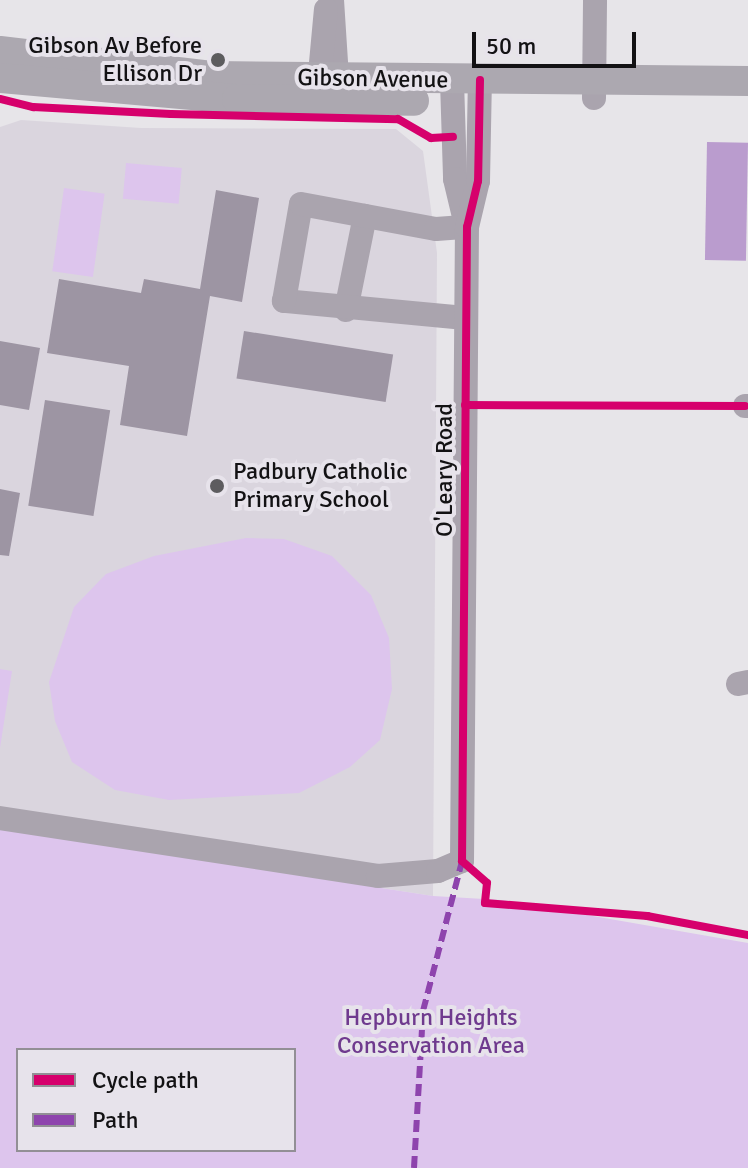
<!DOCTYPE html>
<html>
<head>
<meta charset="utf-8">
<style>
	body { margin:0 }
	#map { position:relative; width:748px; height:1168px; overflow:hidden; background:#e7e5e9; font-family:Signika,sans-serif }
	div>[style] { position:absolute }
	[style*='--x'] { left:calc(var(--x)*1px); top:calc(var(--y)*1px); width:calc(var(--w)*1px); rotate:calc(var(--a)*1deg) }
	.built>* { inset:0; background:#dad5de }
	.green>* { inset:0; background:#ddc5ed; transform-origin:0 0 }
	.water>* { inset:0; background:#ba9cce; transform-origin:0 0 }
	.building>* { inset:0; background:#9d95a3; transform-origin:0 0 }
	.minor>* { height:24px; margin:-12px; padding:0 12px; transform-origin:12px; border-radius:12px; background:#aaa4ae }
	.major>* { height:30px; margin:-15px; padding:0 15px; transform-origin:15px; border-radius:15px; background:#aca8b0 }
	.quiet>* { height:6px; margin-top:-3px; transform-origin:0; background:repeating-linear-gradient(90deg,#8e44ad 0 12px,transparent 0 18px) }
	.cycleway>* { height:8px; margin:-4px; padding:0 4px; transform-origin:4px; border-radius:4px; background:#d6006c }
	.dots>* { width:22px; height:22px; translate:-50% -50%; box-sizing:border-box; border:4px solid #e7e3eb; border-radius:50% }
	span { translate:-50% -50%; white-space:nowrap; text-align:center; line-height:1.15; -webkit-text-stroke:8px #e7e3eb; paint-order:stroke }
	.poi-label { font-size:24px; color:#131214 }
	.right { translate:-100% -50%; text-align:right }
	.left { translate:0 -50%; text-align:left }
	.street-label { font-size:24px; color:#131214 }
	.park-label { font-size:24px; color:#6f3a8e }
	.legend { position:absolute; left:16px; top:1048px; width:280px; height:104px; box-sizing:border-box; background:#e7e3eb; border:2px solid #928f95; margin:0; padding:10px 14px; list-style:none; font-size:24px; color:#131214 }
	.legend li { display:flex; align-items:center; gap:16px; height:40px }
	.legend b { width:40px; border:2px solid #928f95 }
	.scale { position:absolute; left:472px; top:32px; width:164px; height:36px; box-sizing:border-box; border:4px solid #131214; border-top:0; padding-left:10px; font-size:24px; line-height:28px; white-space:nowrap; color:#131214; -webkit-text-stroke:6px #e7e3eb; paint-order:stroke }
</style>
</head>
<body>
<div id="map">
	<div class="built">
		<div style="clip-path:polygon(21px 120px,141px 128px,396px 129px,423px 151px,437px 253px,433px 896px,0 829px,0 127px)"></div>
	</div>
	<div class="green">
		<div style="left:126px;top:163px;width:56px;height:36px;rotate:5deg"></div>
		<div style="left:64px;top:188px;width:41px;height:84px;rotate:8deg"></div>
		<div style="clip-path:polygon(246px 538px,284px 539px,332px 556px,371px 595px,389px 638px,392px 689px,380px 740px,350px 767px,299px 793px,169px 800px,115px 790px,72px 762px,55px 721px,49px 682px,74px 607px,106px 574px,154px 556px)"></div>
		<div style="clip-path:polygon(0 669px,12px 671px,0 748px)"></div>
		<div style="clip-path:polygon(evenodd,0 829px,433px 896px,501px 900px,748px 943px,748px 1168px,0 1168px,0 829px,18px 1050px,294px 1050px,294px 1150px,18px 1150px,18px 1050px)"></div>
	</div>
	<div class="water">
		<div style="left:707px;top:142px;width:41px;height:118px;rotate:1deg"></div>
	</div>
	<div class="building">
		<div style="clip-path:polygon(216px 190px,259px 198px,242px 302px,210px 296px,187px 436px,120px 425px,129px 366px,47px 353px,59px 279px,141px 293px,144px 279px,200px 289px)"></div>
		<div style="left:244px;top:331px;width:151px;height:48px;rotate:9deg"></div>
		<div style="clip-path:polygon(0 341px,40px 348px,29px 410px,0 405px)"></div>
		<div style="left:45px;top:400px;width:66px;height:107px;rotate:9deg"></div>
		<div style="clip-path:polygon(0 489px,20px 493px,9px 556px,0 555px)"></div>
	</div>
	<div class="minor">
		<div style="--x:332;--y:0;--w:93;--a:86.3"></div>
		<div style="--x:452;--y:81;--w:98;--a:88.2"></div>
		<div style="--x:455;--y:179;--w:43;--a:76.6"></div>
		<div style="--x:318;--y:95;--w:86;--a:-84.7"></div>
		<div style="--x:594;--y:98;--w:98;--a:-89.4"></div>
		<div style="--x:346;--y:310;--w:96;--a:-78.6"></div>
		<div style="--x:465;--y:318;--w:182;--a:-174.6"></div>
		<div style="--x:284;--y:301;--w:98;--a:-80.1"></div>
		<div style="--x:301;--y:204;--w:137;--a:10.5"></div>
		<div style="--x:436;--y:229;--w:31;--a:-4"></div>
		<div style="--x:745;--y:406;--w:3;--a:0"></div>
		<div style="--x:738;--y:684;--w:10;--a:-11"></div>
		<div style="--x:0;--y:818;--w:382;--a:8.7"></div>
		<div style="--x:378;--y:876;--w:60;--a:-4.8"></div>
		<div style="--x:438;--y:871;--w:26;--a:-23"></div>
		<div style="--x:462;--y:861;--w:634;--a:-89.55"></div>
		<div style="--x:467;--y:227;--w:47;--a:-76.6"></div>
		<div style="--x:478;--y:181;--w:101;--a:-88.9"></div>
	</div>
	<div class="major">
		<div style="--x:0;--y:51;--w:213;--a:6.7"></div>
		<div style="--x:212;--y:76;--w:536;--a:0.53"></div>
		<div style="--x:0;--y:78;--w:238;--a:5.1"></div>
		<div style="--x:237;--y:99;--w:177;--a:0.6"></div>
	</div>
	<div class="quiet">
		<div style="--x:414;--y:1168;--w:157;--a:-86.7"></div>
		<div style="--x:423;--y:1011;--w:155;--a:-75.4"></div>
	</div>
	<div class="cycleway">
		<div style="--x:480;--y:80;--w:101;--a:91.1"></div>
		<div style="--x:478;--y:181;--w:47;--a:103.4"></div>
		<div style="--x:467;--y:227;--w:634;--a:90.45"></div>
		<div style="--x:462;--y:861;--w:33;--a:41"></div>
		<div style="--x:487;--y:883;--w:20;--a:96"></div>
		<div style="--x:485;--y:903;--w:163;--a:4.6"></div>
		<div style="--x:647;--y:916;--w:103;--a:10.7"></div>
		<div style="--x:0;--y:99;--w:34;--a:14"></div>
		<div style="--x:33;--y:107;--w:138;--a:2.9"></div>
		<div style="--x:171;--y:114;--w:227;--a:1.3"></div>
		<div style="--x:398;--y:119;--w:38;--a:30"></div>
		<div style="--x:431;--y:138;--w:22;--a:-3"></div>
		<div style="--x:465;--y:405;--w:280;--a:0.2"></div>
	</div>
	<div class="dots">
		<div style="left:218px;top:60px;background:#5d5c5f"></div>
		<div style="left:217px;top:486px;background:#5d5c5f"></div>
	</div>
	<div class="poi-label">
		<span class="right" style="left:202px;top:60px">Gibson Av Before<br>Ellison Dr</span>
		<span class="left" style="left:233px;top:486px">Padbury Catholic<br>Primary School</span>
	</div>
	<div class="street-label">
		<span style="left:373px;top:79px;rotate:1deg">Gibson Avenue</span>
		<span style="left:445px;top:470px;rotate:-90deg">O'Leary Road</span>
	</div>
	<div class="park-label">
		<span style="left:431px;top:1032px">Hepburn Heights<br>Conservation Area</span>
	</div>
	<ul class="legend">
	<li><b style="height:10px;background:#d6006c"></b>Cycle path</li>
	<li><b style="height:10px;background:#8e44ad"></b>Path</li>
	</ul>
	<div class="scale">50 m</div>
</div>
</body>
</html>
